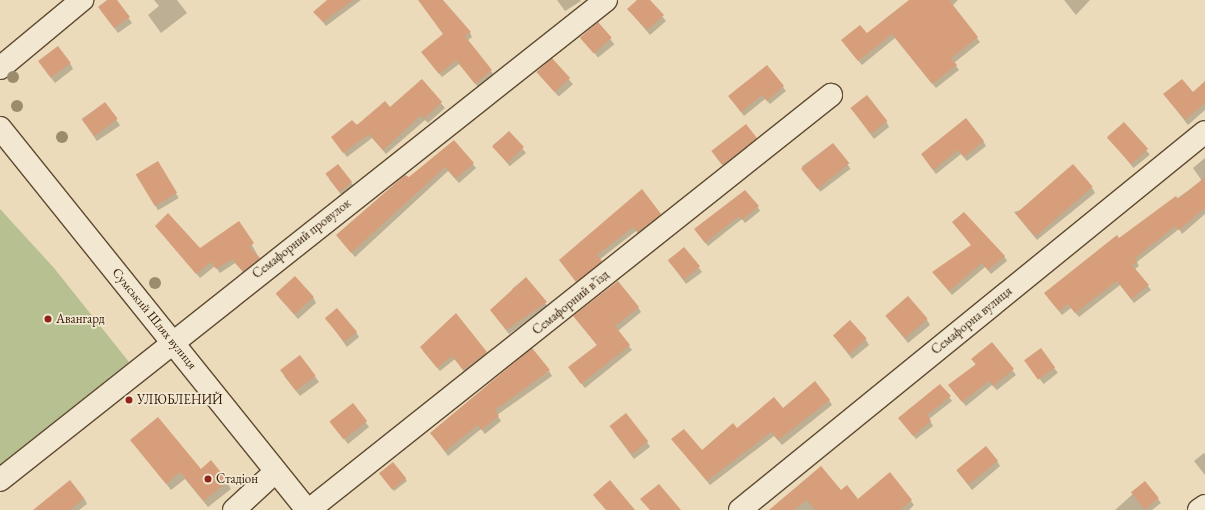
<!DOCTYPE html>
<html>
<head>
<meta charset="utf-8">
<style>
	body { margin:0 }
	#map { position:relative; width:1205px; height:510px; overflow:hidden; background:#ebdbba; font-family:"EB Garamond",serif }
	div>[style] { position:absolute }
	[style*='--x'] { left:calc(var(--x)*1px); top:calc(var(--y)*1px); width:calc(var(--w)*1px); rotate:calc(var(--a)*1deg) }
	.green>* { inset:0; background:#b6c091 }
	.shadow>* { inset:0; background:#0003; transform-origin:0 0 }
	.building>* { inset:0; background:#d79e7b; transform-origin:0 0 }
	.roads { filter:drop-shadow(1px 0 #604a32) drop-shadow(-1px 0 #604a32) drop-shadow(0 1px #604a32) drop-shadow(0 -1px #604a32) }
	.street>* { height:22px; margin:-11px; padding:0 11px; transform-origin:11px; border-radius:11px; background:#f2e8d2 }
	.secondary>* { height:22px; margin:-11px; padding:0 11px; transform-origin:11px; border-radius:11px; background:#f2e8d2 }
	.trees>* { width:12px; height:12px; margin:-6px; border-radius:50%; background:#9b8c6d }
	.dots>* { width:11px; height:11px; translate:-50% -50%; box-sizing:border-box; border:2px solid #f2e8d2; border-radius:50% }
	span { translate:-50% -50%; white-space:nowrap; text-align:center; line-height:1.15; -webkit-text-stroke:3.5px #f2e8d2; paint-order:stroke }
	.street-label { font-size:13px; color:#311904 }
	.poi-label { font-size:13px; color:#311904 }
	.left { translate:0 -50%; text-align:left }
</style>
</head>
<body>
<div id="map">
	<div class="green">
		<div style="clip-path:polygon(0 209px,54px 268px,129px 362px,0 465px)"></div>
	</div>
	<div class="shadow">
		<div style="clip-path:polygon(109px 0,116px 0,132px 23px,118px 33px,102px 12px)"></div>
		<div style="clip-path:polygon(154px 0,177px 0,187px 13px,161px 33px,148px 15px,159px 6px)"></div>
		<div style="clip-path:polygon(329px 0,361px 0,326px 26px,315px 12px)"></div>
		<div style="clip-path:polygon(419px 0,442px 0,470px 33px,472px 37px,467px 41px,494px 75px,478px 87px,459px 64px,442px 77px,425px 56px,444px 35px)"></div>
		<div style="clip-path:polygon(557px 0,580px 0,581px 1px,565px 11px)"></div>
		<div style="clip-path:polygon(638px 0,649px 0,666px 21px,650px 35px,628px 9px)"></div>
		<div style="clip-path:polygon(911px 0,958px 0,952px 6px,980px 42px,954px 63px,959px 70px,936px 88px,895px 38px,862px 65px,845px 45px,867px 35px)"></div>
		<div style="clip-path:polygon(1090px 0,1076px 15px,1064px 0)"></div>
		<div style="left:598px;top:24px;width:26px;height:21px;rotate:51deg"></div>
		<div style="left:552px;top:60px;width:32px;height:19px;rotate:49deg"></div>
		<div style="clip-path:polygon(70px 63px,73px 69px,55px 83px,42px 66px)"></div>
		<div style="clip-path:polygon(767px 66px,786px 91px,770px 104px,765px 99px,744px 116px,732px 100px)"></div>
		<div style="clip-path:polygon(421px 80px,445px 108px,428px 123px,425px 120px,386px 154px,372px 138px,347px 157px,332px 137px,390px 108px)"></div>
		<div style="clip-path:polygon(1205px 83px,1205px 110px,1188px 125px,1164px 94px,1193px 93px)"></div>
		<div style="left:105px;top:103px;width:27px;height:28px;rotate:56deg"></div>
		<div style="clip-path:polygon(851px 108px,886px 121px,889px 127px,874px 139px)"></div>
		<div style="left:1124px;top:123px;width:41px;height:21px;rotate:51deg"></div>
		<div style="left:509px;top:132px;width:27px;height:21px;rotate:51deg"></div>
		<div style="clip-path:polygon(756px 138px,759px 143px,726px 169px,717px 158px)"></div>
		<div style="clip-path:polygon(983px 141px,986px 146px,967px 161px,961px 154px,936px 174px,925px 159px)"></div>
		<div style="clip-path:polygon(454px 142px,476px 168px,459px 183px,448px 171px,355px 257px,337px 235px)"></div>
		<div style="left:832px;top:144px;width:31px;height:38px;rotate:53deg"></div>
		<div style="clip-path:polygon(1205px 158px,1205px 214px,1182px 234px,1179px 229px,1137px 262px,1139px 266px,1135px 269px,1151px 290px,1134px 303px,1120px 285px,1079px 317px,1071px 308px,1062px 315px,1048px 298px,1119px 239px,1202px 181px,1193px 168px)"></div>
		<div style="left:157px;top:162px;width:42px;height:24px;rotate:59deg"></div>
		<div style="clip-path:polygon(338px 165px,355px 188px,343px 197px,329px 179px)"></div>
		<div style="clip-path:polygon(1092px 188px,1095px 193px,1037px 240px,1014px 212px)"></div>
		<div style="clip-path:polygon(758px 207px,760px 211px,745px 223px,742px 219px,708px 246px,698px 233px)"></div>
		<div style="clip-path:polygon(660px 214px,663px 219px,641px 237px,636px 231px,599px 260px,604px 267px,580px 286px,560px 260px)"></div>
		<div style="clip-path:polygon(239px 222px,262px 263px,246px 275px,235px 263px,220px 273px,215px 266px,200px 278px,156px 226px,200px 249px)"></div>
		<div style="left:684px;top:248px;width:30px;height:20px;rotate:53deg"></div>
		<div style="clip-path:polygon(1004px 256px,1007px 261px,991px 274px,985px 267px,952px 295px,936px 276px)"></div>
		<div style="clip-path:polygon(526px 278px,548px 307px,509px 334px,494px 314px,514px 292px,512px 289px)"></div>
		<div style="clip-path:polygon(276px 294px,313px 297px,316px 303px,298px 319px)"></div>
		<div style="clip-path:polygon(638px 307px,641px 312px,618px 331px,632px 350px,585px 388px,572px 372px,597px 345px,578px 321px)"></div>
		<div style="clip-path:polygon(886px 316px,927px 320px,930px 325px,908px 343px)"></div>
		<div style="clip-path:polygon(326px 318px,356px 332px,359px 337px,347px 347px)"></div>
		<div style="clip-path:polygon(834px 336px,866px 340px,869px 345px,852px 359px)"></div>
		<div style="clip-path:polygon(992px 343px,1016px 375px,997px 390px,992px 385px,966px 406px,952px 390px,976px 365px,972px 359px)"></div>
		<div style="left:1040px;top:350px;width:29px;height:18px;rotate:52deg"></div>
		<div style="clip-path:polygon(423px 351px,486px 352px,488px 356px,466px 374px,455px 359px,440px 371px)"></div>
		<div style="clip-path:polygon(300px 356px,319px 382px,300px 396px,284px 376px)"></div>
		<div style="clip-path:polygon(549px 371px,552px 376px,497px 415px,501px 421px,485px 434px,481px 429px,448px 456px,434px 437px)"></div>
		<div style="clip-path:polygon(940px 385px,952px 401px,929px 419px,933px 426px,916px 439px,902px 422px)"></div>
		<div style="clip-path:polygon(829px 400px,832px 405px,782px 445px,774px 436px,710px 485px,673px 440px,702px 451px,737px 429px,783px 409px)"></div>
		<div style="clip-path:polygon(353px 405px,369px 427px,348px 444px,335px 427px)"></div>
		<div style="clip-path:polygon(613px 431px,647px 442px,650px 447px,634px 459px)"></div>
		<div style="clip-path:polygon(132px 440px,227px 482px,231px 489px,208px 507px,185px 479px,171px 490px)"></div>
		<div style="clip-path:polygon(1204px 453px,1205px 454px,1205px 475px,1194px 461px)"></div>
		<div style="clip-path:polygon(997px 461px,1000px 466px,972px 490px,957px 471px)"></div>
		<div style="clip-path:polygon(393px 463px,407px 481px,394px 491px,382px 476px)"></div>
		<div style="clip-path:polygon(821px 467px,841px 492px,857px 500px,890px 474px,914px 505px,909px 510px,773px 510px)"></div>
		<div style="clip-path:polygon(1145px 483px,1161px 503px,1152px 510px,1115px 510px)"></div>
		<div style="clip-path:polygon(84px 498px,87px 504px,79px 510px,45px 510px)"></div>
	</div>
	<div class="building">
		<div style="clip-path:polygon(107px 0,117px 0,130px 17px,114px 28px,98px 7px)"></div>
		<div style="clip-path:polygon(327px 0,353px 0,323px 22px,313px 12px)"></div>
		<div style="clip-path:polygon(418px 0,443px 0,471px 32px,465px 36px,492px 70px,475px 84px,456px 60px,439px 74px,421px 52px,443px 34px)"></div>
		<div style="clip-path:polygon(637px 0,650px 0,664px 15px,647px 30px,627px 9px)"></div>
		<div style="clip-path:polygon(909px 0,949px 0,978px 37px,951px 58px,957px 65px,932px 84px,892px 34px,858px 61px,841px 40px,860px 25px,867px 33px)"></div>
		<div style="left:598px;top:22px;width:21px;height:24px;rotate:49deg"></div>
		<div style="left:58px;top:46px;width:21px;height:25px;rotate:53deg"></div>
		<div style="left:552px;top:58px;width:27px;height:21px;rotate:48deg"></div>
		<div style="clip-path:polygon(767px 65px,784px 86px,767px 101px,762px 95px,741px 112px,728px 96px)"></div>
		<div style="clip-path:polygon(422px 79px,442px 102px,424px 119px,421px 115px,383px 150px,369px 134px,343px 153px,331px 137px,352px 120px,357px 125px,385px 101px,390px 107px)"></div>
		<div style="clip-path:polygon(1182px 79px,1193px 92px,1205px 81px,1205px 103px,1185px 120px,1163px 94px)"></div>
		<div style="left:867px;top:95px;width:33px;height:21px;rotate:52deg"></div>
		<div style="left:105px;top:102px;width:21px;height:29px;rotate:53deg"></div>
		<div style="clip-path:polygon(966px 118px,984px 141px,964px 157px,958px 150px,933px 170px,921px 154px)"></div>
		<div style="left:1124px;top:122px;width:36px;height:23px;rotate:48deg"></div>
		<div style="left:746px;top:124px;width:18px;height:44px;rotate:52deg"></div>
		<div style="left:509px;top:131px;width:22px;height:23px;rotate:47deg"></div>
		<div style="clip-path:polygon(454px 140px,474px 163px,456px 179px,445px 167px,351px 253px,336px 235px,405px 175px,409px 177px)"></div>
		<div style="left:833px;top:143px;width:26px;height:41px;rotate:51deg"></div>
		<div style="left:158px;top:161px;width:37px;height:26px;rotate:59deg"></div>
		<div style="left:338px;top:164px;width:23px;height:16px;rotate:52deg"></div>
		<div style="left:1073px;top:164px;width:30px;height:76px;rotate:49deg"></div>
		<div style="clip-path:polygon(1205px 177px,1205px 208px,1179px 230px,1175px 226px,1135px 258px,1138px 261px,1132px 265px,1149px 285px,1131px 299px,1117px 281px,1075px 313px,1068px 304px,1059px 311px,1044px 293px,1117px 235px,1119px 238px,1176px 196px,1178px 199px)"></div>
		<div style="clip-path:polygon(642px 189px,661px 214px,638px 232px,633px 227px,597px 255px,602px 261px,576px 282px,559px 260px)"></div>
		<div style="clip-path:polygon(745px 190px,759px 206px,742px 220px,739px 216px,705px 243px,694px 229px)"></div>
		<div style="clip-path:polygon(964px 212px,1005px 256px,988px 270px,982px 263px,949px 291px,932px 272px,971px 245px,952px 222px)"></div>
		<div style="clip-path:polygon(168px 213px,200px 248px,239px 221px,254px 243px,249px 247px,260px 258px,243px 272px,232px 259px,216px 269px,211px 262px,196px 274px,155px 226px)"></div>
		<div style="left:684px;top:247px;width:25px;height:21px;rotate:50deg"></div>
		<div style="left:295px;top:276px;width:28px;height:26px;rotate:48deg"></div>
		<div style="clip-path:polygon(526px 277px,547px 302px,506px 330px,490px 310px)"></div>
		<div style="clip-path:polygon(618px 281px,639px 307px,615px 326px,630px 345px,581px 384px,568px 367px,597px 345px,573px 316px)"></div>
		<div style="left:908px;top:296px;width:30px;height:30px;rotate:49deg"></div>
		<div style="left:337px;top:308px;width:31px;height:16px;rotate:50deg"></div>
		<div style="clip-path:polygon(456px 313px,487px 352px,463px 370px,452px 356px,437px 368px,420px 347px)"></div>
		<div style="left:850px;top:320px;width:25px;height:23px;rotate:48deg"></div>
		<div style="clip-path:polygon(992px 342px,1014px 369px,993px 386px,989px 381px,962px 402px,948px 385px,976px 364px,971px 359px)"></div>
		<div style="clip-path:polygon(532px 348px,550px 370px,495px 410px,499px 416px,481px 430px,478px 425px,445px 451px,430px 433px)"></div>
		<div style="left:1041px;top:348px;width:24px;height:21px;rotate:54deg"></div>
		<div style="left:300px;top:355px;width:26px;height:25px;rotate:53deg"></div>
		<div style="clip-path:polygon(815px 381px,830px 400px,778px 440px,771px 432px,707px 481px,671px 439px,684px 429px,702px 450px,733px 423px,737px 428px,774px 397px,783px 408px)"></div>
		<div style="clip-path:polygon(940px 384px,951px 396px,927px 415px,931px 421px,913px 436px,898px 418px)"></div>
		<div style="left:353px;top:403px;width:23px;height:30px;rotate:52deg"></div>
		<div style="left:626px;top:413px;width:36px;height:21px;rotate:52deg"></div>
		<div style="clip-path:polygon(158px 417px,201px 469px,211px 460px,228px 481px,204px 501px,180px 472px,166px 484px,130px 440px)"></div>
		<div style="left:986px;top:446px;width:19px;height:38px;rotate:51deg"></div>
		<div style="left:393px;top:462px;width:21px;height:18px;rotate:51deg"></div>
		<div style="clip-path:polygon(821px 466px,841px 490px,847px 485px,858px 499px,890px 472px,912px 500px,900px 510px,815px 510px,807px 500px,794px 510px,769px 510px)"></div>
		<div style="clip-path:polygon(70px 480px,84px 498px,70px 510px,33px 510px)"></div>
		<div style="clip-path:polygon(610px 480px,635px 510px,606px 510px,593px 495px)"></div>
		<div style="left:1145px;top:481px;width:22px;height:18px;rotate:51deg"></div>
		<div style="clip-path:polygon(659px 484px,681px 510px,650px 510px,640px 499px)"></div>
	</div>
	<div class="roads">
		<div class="street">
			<div style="--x:0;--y:68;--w:107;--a:-39.7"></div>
			<div style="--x:0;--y:480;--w:773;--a:-38.38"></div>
			<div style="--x:234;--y:510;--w:56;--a:-42.8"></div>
			<div style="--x:309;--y:510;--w:667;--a:-38.49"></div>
			<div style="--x:740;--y:510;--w:599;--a:-39.11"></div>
			<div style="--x:1199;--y:510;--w:7;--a:-34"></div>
		</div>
		<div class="secondary">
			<div style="--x:0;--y:128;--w:490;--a:51.2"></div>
		</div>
	</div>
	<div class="trees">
		<div style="left:13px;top:77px"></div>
		<div style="left:17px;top:106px"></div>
		<div style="left:62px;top:137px"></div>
		<div style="left:155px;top:283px"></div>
	</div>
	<div class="dots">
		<div style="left:48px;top:319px;background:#8f2418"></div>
		<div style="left:129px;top:400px;background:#8f2418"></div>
		<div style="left:208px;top:479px;background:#8f2418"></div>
	</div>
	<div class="street-label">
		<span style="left:302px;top:239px;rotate:-38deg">Семафорний провулок</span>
		<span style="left:571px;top:303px;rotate:-39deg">Семафорний в’їзд</span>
		<span style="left:154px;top:319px;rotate:51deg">Сумський Шлях вулиця</span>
		<span style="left:972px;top:321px;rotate:-39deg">Семафорна вулиця</span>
	</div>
	<div class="poi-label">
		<span class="left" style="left:56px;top:319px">Авангард</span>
		<span class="left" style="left:137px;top:400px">УЛЮБЛЕНИЙ</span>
		<span class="left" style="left:216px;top:479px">Стадіон</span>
	</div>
</div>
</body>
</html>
